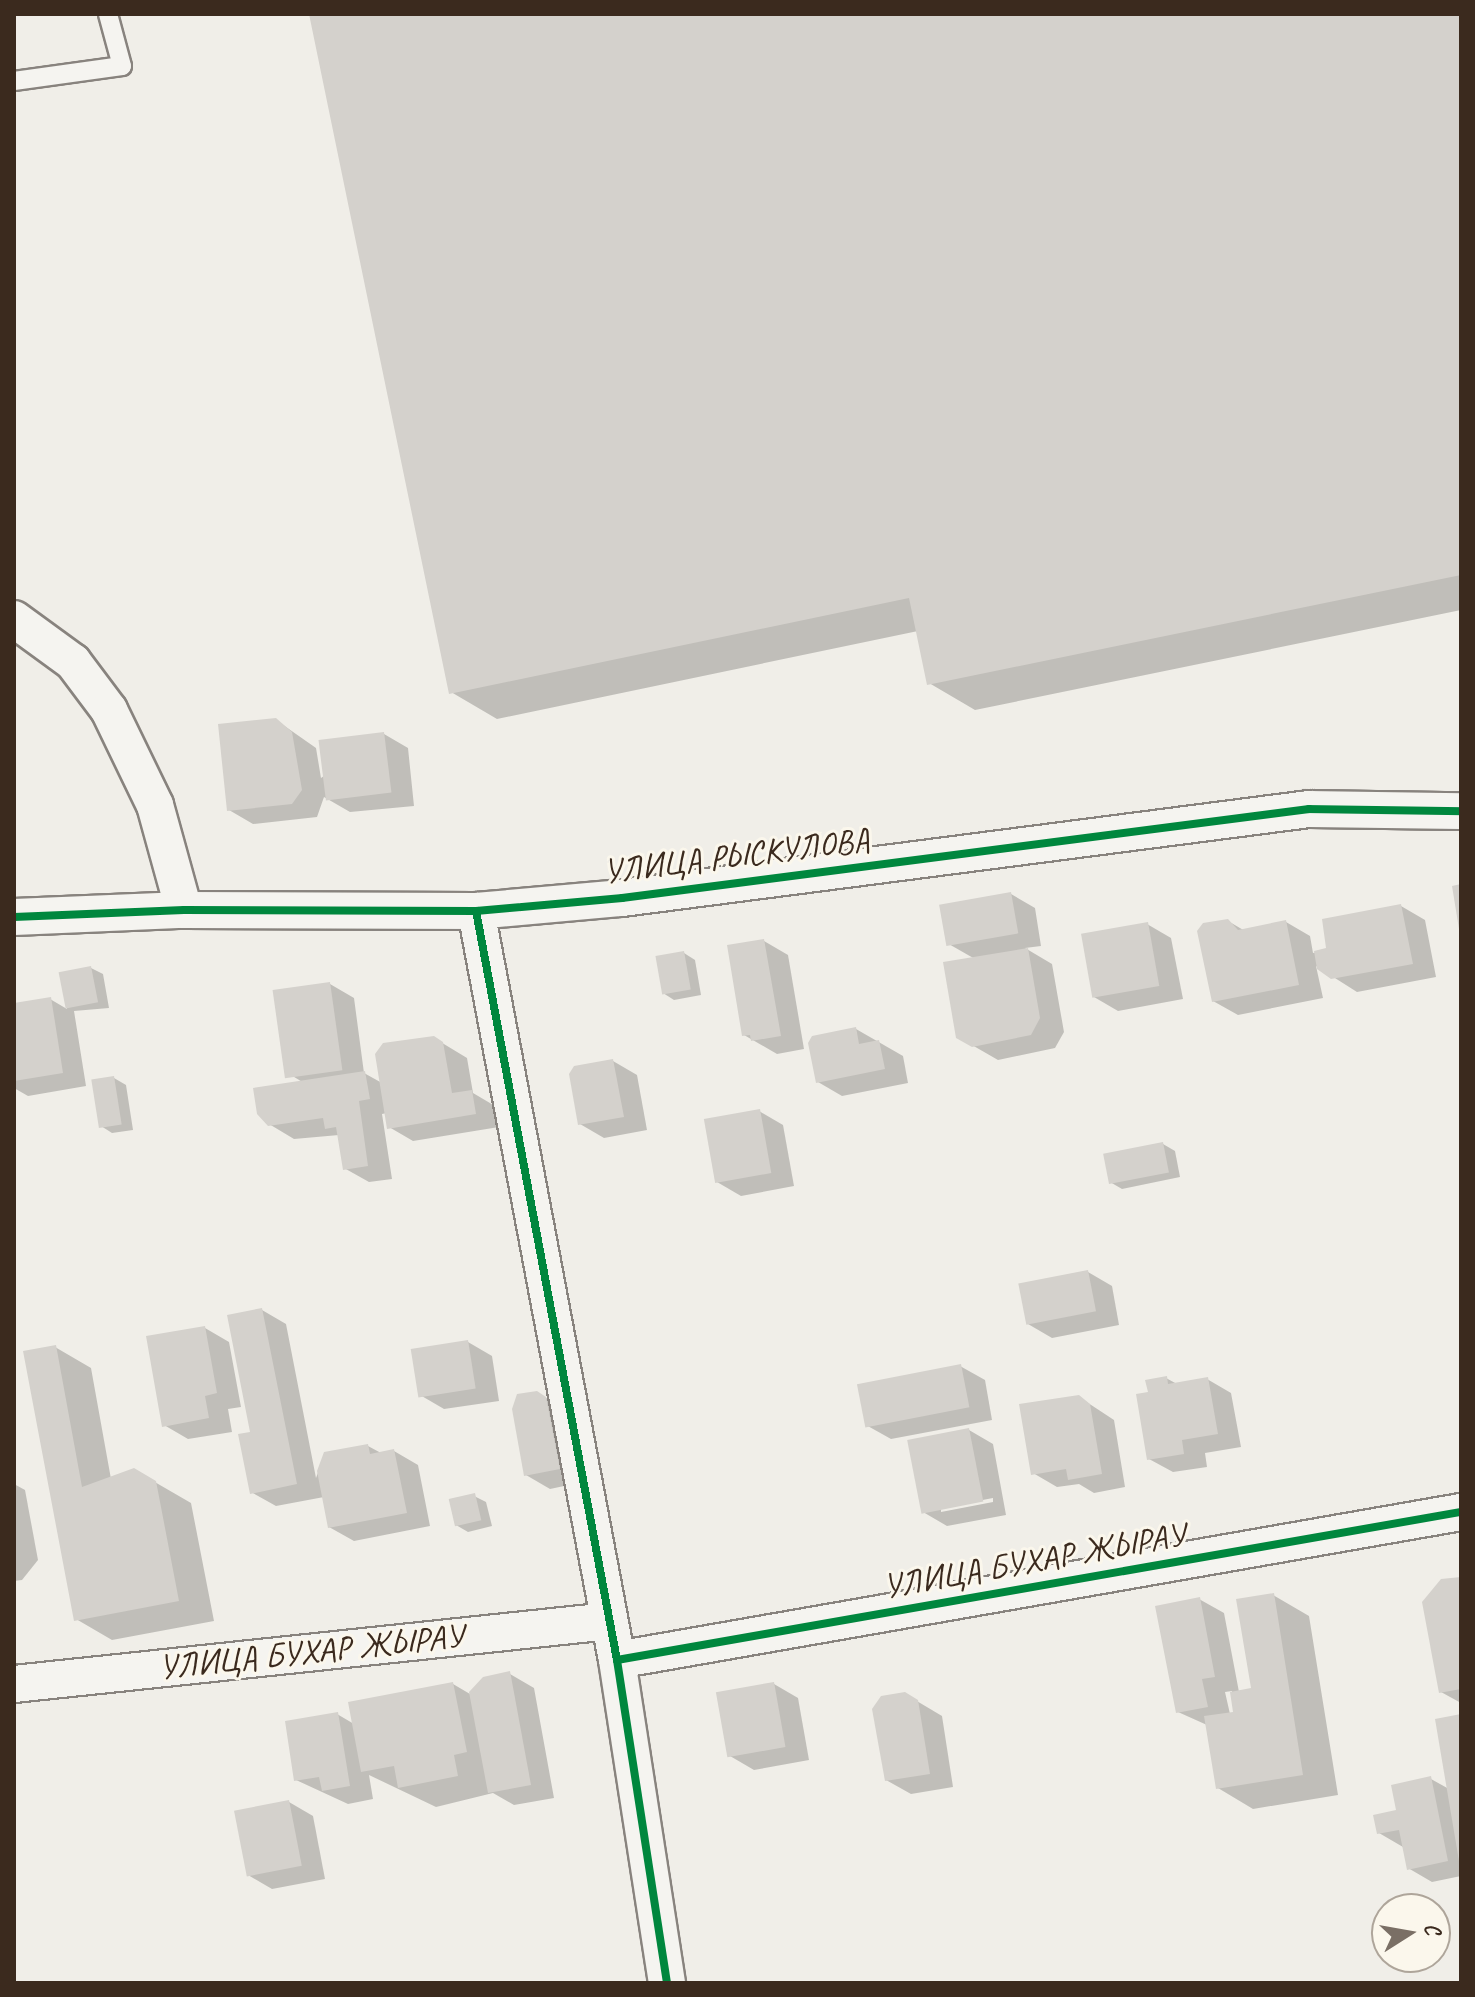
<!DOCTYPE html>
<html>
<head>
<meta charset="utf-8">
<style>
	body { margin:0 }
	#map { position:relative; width:1475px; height:1997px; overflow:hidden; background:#f0eee8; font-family:Caveat,sans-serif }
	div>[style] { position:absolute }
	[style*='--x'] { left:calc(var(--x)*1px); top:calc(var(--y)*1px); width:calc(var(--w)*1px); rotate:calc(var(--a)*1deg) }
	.shadow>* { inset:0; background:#0003 }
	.building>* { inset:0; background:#d4d1cc; transform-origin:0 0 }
	.roads { filter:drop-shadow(2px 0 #88837e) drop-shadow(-2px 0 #88837e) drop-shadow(0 2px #88837e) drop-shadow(0 -2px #88837e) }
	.service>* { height:18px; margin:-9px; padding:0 9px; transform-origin:9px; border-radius:9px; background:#f5f4f0 }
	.minor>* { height:36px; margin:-18px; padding:0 18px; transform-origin:18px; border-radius:18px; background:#f5f4f0 }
	.cycleway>* { height:8px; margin:-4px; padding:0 4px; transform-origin:4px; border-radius:4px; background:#00873e }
	span { translate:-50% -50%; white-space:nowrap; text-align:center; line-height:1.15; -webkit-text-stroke:6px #fbf7ec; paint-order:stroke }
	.street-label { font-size:34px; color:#3b2a1e }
	.frame { position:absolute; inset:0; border:16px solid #3b2a1e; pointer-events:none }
	.north { position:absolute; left:1371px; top:1893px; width:80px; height:80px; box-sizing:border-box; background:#fbf7ec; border:2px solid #aea59a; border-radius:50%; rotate:79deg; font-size:22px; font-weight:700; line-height:32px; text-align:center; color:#3b2a1e }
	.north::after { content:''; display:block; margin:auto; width:28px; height:36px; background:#7a6f65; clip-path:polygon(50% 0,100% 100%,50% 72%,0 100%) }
</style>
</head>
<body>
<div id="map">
	<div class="shadow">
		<div style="clip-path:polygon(311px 14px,1461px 14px,1461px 610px,975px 710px,929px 683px,918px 631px,497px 719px,451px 692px)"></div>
		<div style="clip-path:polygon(276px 720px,316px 748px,321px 778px,384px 734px,408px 748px,414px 806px,350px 812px,324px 797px,317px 817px,253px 824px,229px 810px)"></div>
		<div style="clip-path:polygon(1011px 894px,1035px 908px,1041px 946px,1025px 948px,1052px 964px,1064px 1032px,1055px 1048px,998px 1060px,958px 1037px,975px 959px,947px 943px)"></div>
		<div style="clip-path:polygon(1401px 906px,1425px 920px,1436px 977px,1357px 992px,1316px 966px,1323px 998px,1238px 1015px,1213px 1001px,1228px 921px,1245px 931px,1286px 922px,1310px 936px,1313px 953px,1329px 950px)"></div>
		<div style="clip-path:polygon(1147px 924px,1171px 938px,1183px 999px,1118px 1011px,1094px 997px)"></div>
		<div style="clip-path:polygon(764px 941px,788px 955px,804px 1049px,777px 1054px,744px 1035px)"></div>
		<div style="clip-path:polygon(684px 953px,695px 960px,701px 995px,674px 1000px,663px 993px)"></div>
		<div style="clip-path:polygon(91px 968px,103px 974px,109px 1008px,74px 1011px,86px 1086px,28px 1096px,14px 1088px,14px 1005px,50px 999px,67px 1009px,61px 973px)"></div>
		<div style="clip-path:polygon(330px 984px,354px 998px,364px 1073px,382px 1083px,434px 1038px,467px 1058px,473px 1093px,495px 1106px,499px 1127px,413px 1141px,389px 1127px,387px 1113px,382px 1114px,392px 1179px,369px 1182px,344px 1168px,339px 1135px,294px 1139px,269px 1124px,304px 1083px,286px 1072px)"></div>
		<div style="clip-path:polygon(856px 1029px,903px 1056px,908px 1083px,842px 1096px,818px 1082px)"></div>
		<div style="clip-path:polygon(613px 1061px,637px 1075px,647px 1130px,604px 1138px,580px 1124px)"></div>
		<div style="clip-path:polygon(114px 1078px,126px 1085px,133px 1130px,112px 1133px,101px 1126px)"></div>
		<div style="clip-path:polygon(759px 1111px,783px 1125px,794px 1186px,741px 1196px,717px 1182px)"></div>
		<div style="clip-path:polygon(1163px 1144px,1175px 1151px,1180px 1177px,1122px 1189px,1110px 1182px)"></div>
		<div style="clip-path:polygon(1088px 1272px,1112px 1286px,1119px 1325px,1052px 1338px,1028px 1324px)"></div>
		<div style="clip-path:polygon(262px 1310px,286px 1324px,316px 1478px,325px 1454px,368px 1446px,381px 1453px,394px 1451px,418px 1465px,430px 1526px,354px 1541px,329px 1527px,324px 1497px,276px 1506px,251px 1492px)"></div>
		<div style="clip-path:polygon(205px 1328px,229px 1342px,241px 1407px,228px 1409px,232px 1432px,188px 1439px,164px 1425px)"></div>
		<div style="clip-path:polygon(468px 1342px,492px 1356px,499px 1401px,444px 1409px,420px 1395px)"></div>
		<div style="clip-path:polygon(55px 1347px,91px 1368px,111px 1479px,134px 1470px,191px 1503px,214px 1621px,112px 1640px,76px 1619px)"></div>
		<div style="clip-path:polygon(960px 1366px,985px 1380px,992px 1420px,891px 1439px,866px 1425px)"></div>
		<div style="clip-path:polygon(1166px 1378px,1177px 1384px,1207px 1379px,1231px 1393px,1241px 1447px,1205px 1453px,1207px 1467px,1173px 1472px,1149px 1459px)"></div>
		<div style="clip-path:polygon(537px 1393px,562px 1407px,583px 1482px,550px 1489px,526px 1475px)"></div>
		<div style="clip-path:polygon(1079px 1397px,1114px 1420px,1125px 1487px,1094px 1493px,1079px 1484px,1057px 1487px,1033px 1473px)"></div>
		<div style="clip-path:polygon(evenodd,969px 1430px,993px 1444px,1006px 1515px,947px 1526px,923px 1512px,969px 1430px,993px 1498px,993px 1502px,941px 1512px,941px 1508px,993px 1498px)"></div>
		<div style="clip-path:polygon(14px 1484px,25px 1490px,38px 1560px,22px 1580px,14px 1581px)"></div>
		<div style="clip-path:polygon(474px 1496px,486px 1502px,492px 1526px,468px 1532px,456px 1525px)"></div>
		<div style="clip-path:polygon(1461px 1579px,1461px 1703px,1441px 1692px)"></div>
		<div style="clip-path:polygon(evenodd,1273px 1595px,1309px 1616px,1338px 1795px,1253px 1809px,1218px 1788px,1207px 1725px,1178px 1712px,1199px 1599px,1224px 1613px,1239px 1692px,1253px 1690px,1273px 1595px,1232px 1691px,1235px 1713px,1230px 1714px,1225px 1692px,1232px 1691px)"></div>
		<div style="clip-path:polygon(510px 1674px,534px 1688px,554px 1798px,514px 1805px,493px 1793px,436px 1807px,369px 1775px,373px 1799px,348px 1804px,296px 1780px,337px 1714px,354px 1724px,453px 1684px,470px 1694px)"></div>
		<div style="clip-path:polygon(774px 1684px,798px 1698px,809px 1760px,754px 1770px,730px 1756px)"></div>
		<div style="clip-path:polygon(905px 1694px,942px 1716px,953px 1787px,911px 1794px,886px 1780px)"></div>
		<div style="clip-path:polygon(1461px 1716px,1461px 1876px,1432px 1882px,1408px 1868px,1403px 1847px,1379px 1833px,1431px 1779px,1449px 1789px)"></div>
		<div style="clip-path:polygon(289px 1802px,313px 1816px,325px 1879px,272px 1889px,248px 1875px)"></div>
	</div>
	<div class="building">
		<div style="clip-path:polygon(309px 14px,1461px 14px,1461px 575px,927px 685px,909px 598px,449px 694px)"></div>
		<div style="clip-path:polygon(276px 718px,292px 732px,302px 790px,292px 804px,227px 811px,218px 724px)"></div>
		<div style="left:384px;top:732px;width:61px;height:66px;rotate:83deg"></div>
		<div style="clip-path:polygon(1461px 884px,1461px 928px,1459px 929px,1452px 886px)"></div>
		<div style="left:1011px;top:892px;width:42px;height:73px;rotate:80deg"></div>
		<div style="clip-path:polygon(1401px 904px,1413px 964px,1331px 979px,1317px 969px,1314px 951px,1326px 948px,1322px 919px)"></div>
		<div style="clip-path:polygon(1228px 919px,1238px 930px,1286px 920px,1299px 985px,1212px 1002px,1197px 931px,1203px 923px)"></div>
		<div style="left:1148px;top:922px;width:65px;height:68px;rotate:80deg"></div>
		<div style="clip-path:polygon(764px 939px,781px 1036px,751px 1041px,750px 1035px,742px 1036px,727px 945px)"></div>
		<div style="clip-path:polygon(1028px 948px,1040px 1018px,1031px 1035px,972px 1047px,956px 1038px,943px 962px)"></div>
		<div style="left:684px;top:951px;width:39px;height:29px;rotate:80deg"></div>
		<div style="left:91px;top:966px;width:37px;height:33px;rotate:79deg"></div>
		<div style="left:330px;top:982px;width:89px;height:58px;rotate:82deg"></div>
		<div style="clip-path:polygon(51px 997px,63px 1073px,14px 1081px,14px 1003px)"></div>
		<div style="clip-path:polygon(856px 1027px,859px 1044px,879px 1040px,885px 1069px,816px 1083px,808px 1043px,812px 1036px)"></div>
		<div style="clip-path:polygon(434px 1036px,443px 1042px,452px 1093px,472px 1090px,476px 1114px,387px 1129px,375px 1054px,383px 1043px)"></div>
		<div style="clip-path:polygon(613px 1059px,624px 1117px,578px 1125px,569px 1074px,574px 1066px)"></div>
		<div style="clip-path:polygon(365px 1071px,370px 1099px,359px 1101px,368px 1166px,343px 1170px,336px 1127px,325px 1129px,323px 1118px,268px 1126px,257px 1114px,253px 1088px)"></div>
		<div style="left:114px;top:1076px;width:49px;height:23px;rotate:81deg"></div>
		<div style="left:760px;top:1109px;width:65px;height:57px;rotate:80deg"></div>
		<div style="left:1163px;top:1142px;width:31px;height:61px;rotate:79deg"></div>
		<div style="left:1088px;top:1270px;width:42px;height:71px;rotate:79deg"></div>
		<div style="clip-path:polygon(262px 1308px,297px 1484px,250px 1494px,238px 1434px,250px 1432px,227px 1315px)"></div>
		<div style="clip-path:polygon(205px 1326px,217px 1393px,205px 1396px,209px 1418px,162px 1427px,146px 1336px)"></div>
		<div style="left:468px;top:1340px;width:49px;height:58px;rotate:81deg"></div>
		<div style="clip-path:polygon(56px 1345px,82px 1487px,134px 1468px,156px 1481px,179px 1601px,74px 1621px,23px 1351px)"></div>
		<div style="left:961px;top:1364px;width:44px;height:106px;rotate:79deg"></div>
		<div style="clip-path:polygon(1167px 1376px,1168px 1384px,1208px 1377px,1218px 1434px,1182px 1440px,1184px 1454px,1147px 1460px,1136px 1394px,1148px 1392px,1145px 1380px)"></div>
		<div style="clip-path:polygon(537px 1391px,546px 1397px,560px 1469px,524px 1476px,512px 1409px,517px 1394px)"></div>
		<div style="clip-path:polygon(1079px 1395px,1090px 1404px,1102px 1474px,1068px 1480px,1066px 1469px,1031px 1475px,1019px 1404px)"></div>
		<div style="left:969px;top:1428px;width:75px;height:63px;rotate:79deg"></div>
		<div style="clip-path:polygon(368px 1444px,370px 1454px,394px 1449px,407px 1513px,328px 1528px,317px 1471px,324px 1452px)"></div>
		<div style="left:475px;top:1493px;width:28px;height:27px;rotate:77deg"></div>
		<div style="clip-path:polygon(1461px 1577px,1461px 1689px,1439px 1693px,1422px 1602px,1441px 1579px)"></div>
		<div style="clip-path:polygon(1274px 1593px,1303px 1775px,1216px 1789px,1204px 1716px,1233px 1712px,1230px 1692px,1251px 1688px,1236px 1599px)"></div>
		<div style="clip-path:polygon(1200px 1597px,1215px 1677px,1202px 1679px,1208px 1707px,1176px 1713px,1155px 1606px)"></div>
		<div style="clip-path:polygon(510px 1671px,531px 1785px,488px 1793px,469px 1692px,483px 1677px)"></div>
		<div style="clip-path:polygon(453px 1682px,467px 1752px,454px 1755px,458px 1776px,398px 1788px,394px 1766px,361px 1772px,348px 1702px)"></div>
		<div style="left:774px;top:1682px;width:66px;height:59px;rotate:80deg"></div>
		<div style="clip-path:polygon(905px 1692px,918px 1700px,930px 1774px,885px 1781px,872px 1709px,881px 1696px)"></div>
		<div style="clip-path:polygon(338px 1712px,350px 1786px,322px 1791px,319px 1777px,294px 1781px,285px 1721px)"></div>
		<div style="clip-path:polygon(1461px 1714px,1461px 1861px,1459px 1861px,1435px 1719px)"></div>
		<div style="clip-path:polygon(1431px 1776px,1448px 1861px,1407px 1870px,1399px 1830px,1377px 1834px,1373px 1815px,1396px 1810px,1391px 1785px)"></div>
		<div style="left:289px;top:1800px;width:67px;height:56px;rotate:79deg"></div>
	</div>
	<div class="roads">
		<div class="service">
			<div style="--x:14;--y:81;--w:109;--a:-7.9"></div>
			<div style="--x:122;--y:66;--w:54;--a:-105.1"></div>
		</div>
		<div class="minor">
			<div style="--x:14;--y:619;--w:73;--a:36.1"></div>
			<div style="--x:73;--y:662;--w:60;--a:53.1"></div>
			<div style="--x:109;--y:710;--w:106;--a:64.2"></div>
			<div style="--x:155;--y:805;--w:109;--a:74.6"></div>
			<div style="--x:476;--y:911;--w:762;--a:79.34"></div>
			<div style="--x:617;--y:1660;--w:327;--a:81.2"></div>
			<div style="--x:14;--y:917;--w:170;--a:-2.4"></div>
			<div style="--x:184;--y:910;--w:292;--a:0.2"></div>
			<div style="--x:476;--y:911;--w:147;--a:-5.1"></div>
			<div style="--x:622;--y:898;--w:693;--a:-7.38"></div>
			<div style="--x:1309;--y:809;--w:152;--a:0.8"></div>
			<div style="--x:617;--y:1660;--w:857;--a:-9.95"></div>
			<div style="--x:14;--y:1684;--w:598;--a:-6.04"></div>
		</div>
	</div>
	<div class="cycleway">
		<div style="--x:476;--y:911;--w:762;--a:79.34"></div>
		<div style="--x:617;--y:1660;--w:327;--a:81.2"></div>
		<div style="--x:14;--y:917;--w:170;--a:-2.4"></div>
		<div style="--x:184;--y:910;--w:292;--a:0.2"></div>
		<div style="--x:476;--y:911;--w:147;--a:-5.1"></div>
		<div style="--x:622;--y:898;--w:693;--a:-7.38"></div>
		<div style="--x:1309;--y:809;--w:152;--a:0.8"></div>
		<div style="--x:617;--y:1660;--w:857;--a:-9.95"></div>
	</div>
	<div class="street-label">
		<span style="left:736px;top:855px;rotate:-7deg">УЛИЦА РЫСКУЛОВА</span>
		<span style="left:1034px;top:1560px;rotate:-10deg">УЛИЦА БУХАР ЖЫРАУ</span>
		<span style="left:311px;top:1651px;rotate:-6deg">УЛИЦА БУХАР ЖЫРАУ</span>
	</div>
	<div class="frame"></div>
	<div class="north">С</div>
</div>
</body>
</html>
